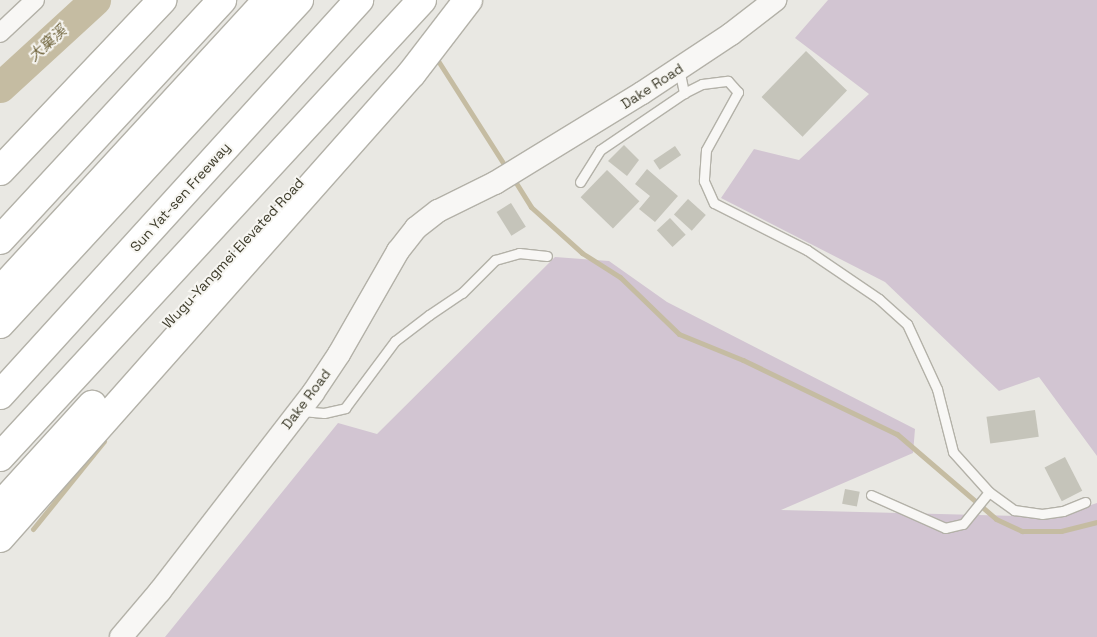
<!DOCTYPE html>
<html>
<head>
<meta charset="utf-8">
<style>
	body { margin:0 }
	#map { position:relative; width:1097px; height:637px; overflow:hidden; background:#e9e8e3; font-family:"Space Grotesk","Noto Sans TC",sans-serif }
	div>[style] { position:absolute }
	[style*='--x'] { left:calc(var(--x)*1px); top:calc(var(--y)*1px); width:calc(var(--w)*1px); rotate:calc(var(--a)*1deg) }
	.green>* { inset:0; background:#d2c5d2 }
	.stream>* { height:5px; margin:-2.5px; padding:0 2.5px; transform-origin:2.5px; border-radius:2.5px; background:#c5bca2 }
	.river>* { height:31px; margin:-15.5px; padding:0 15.5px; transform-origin:15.5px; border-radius:15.5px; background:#c5bca2 }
	.building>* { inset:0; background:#c5c4ba; transform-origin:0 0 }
	.roads { filter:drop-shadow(1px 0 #b3b1a8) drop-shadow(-1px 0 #b3b1a8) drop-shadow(0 1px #b3b1a8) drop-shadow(0 -1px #b3b1a8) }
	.service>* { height:9px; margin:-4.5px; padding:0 4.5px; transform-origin:4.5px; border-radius:4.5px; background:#f8f7f5 }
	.minor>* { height:18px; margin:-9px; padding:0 9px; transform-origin:9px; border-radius:9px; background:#f8f7f5 }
	.tertiary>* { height:22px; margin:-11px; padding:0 11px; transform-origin:11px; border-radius:11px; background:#f8f7f5 }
	.motorway>* { height:28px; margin:-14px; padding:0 14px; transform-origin:14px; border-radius:14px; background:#fff }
	span { translate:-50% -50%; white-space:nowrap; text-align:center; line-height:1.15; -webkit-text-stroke:4px #f7f6f2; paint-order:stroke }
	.street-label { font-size:14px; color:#3f3d2c }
	.water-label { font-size:15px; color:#6f633b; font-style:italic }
</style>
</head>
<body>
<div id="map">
	<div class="green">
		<div style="clip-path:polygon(828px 0,1097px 0,1097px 456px,1039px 377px,999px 391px,885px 282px,721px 198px,754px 149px,799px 160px,869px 94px,795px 38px)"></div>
		<div style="clip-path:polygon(555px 257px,609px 261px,667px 302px,915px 429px,913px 453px,781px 510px,1054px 517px,1097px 503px,1097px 637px,165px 637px,338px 423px,377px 434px)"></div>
	</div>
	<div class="stream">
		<div style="--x:435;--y:56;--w:134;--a:57.5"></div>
		<div style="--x:513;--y:178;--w:34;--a:58"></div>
		<div style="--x:531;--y:207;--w:69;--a:42"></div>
		<div style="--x:582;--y:253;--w:45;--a:32.3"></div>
		<div style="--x:620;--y:277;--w:82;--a:44"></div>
		<div style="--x:679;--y:334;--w:69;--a:22.1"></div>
		<div style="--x:743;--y:360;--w:171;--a:25.7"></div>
		<div style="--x:897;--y:434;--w:130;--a:40.6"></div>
		<div style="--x:996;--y:519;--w:29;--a:25"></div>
		<div style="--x:1022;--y:531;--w:39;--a:0"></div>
		<div style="--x:1061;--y:531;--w:37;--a:-14"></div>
		<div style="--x:33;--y:529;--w:113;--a:-51.1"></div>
	</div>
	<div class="river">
		<div style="--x:0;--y:87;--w:129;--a:-42.5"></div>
	</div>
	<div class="building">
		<div style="left:806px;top:51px;width:57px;height:64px;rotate:44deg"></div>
		<div style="clip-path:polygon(624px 145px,639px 160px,627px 176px,608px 161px)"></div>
		<div style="left:675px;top:146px;width:11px;height:26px;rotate:56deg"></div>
		<div style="clip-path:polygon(647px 169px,678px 196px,655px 222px,639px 209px,650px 196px,635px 184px)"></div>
		<div style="left:607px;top:170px;width:45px;height:38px;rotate:44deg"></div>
		<div style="left:688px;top:199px;width:24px;height:21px;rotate:42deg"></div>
		<div style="left:511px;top:203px;width:28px;height:17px;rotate:58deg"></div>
		<div style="left:670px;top:218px;width:23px;height:18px;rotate:47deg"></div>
		<div style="left:1035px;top:410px;width:27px;height:49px;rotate:82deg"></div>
		<div style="left:1065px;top:457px;width:38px;height:23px;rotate:63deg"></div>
		<div style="left:845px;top:489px;width:15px;height:15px;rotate:11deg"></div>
	</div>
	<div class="roads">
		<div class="service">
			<div style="--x:679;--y:69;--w:25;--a:78"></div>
			<div style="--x:684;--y:93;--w:20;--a:-27"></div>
			<div style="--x:702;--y:84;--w:26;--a:-7"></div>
			<div style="--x:728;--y:81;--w:15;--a:48"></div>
			<div style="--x:738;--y:92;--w:66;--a:118.9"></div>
			<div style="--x:706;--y:150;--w:31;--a:94"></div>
			<div style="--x:704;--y:181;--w:24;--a:66"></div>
			<div style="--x:714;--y:203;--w:104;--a:26.8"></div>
			<div style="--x:807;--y:250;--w:87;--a:34.2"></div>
			<div style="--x:879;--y:299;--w:38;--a:42"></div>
			<div style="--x:907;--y:324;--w:72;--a:65.2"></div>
			<div style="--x:937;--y:389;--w:65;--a:75.7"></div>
			<div style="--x:953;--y:452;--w:54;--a:48"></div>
			<div style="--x:989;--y:492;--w:31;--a:36"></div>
			<div style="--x:1014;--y:510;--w:28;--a:8"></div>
			<div style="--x:1042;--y:514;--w:21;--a:-8"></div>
			<div style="--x:1063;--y:511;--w:24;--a:-22"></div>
			<div style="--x:580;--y:182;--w:38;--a:-58"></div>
			<div style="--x:600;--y:150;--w:102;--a:-34.2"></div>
			<div style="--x:302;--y:411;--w:22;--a:5"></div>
			<div style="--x:324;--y:413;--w:22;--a:-13"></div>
			<div style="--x:345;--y:408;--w:84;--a:-53.3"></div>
			<div style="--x:395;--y:341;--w:43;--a:-37.4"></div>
			<div style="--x:429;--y:315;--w:40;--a:-34"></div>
			<div style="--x:462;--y:293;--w:47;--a:-45"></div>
			<div style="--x:495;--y:260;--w:25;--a:-16"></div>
			<div style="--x:519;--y:253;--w:28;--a:6"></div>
			<div style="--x:871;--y:495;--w:81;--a:24"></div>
			<div style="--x:945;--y:528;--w:18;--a:-13"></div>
			<div style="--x:963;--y:524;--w:41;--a:-50.9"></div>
		</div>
		<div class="minor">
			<div style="--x:0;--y:33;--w:48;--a:-43.3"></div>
		</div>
		<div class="tertiary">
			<div style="--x:121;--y:637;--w:60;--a:-49.7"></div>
			<div style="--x:160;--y:591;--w:250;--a:-52.3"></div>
			<div style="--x:313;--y:393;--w:47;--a:-56.3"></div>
			<div style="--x:339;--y:354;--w:119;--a:-60.2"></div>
			<div style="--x:398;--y:251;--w:29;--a:-52"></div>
			<div style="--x:416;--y:228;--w:28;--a:-38"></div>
			<div style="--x:438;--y:211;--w:64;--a:-26.2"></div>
			<div style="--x:495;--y:183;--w:172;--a:-31.5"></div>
			<div style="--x:642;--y:93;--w:107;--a:-33.5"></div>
			<div style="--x:731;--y:34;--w:56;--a:-37.7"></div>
		</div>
		<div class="motorway">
			<div style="--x:0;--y:171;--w:236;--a:-46.5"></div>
			<div style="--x:0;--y:240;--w:327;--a:-47.2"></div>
			<div style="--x:0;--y:291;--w:396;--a:-47.4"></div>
			<div style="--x:0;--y:324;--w:441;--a:-47.3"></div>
			<div style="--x:0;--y:395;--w:534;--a:-47.73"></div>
			<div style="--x:0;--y:457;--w:622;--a:-47.28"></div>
			<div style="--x:0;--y:506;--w:137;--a:-47.7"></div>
			<div style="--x:0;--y:538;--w:621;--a:-48.46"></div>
			<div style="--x:412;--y:73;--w:92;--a:-52.5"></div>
		</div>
	</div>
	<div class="street-label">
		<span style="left:652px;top:86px;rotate:-33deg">Dake Road</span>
		<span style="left:180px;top:197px;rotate:-48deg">Sun Yat-sen Freeway</span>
		<span style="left:233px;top:253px;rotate:-47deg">Wugu-Yangmei Elevated Road</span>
		<span style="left:306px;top:399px;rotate:-53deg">Dake Road</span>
	</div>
	<div class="water-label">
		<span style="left:47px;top:43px;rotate:-42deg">大窠溪</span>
	</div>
</div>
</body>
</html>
